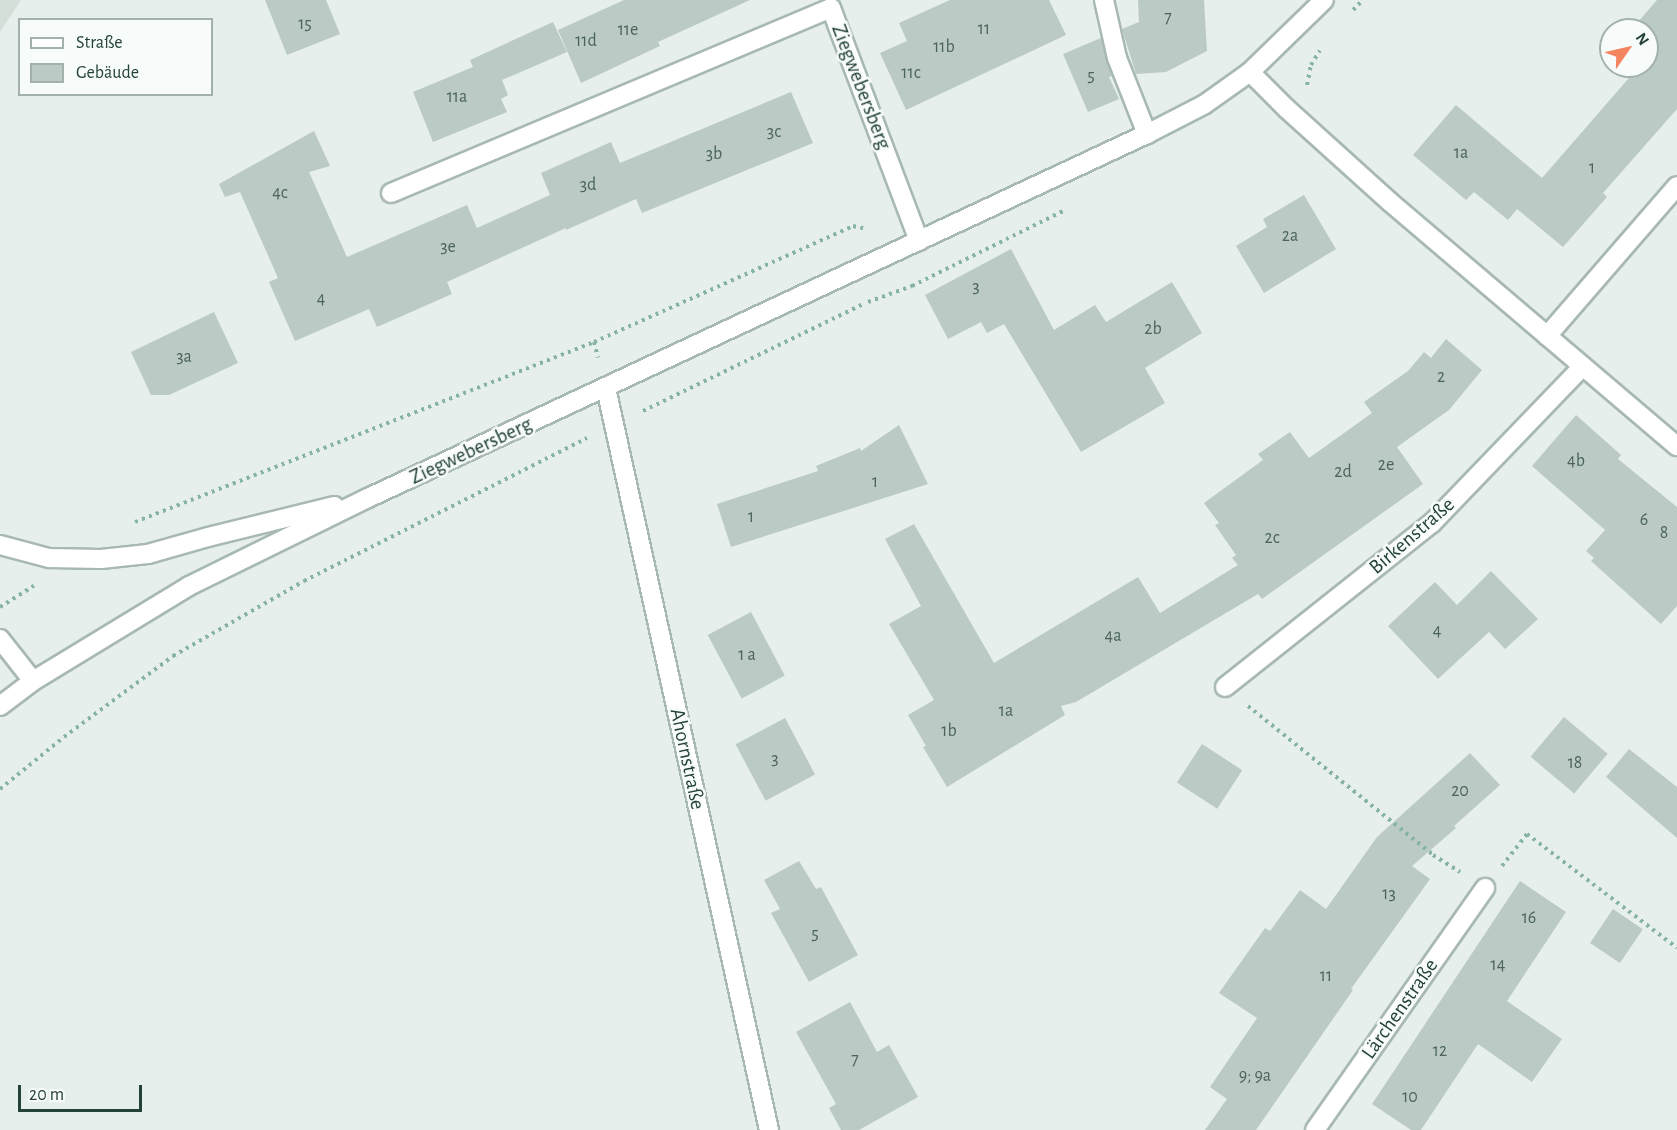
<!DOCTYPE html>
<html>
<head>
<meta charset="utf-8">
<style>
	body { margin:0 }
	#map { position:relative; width:1677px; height:1130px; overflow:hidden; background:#e6efeb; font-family:"Alegreya Sans",sans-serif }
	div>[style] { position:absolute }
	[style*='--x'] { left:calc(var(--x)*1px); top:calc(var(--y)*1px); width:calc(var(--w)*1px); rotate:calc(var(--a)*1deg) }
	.built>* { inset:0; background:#d4dfda }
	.building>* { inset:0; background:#bbcac4; transform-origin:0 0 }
	.path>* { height:4px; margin-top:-2px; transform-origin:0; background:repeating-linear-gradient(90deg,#86b3a5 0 3px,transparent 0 7.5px) }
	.roads { filter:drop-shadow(2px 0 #a8b8b2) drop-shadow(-2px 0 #a8b8b2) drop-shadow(0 2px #a8b8b2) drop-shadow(0 -2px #a8b8b2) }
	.lane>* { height:18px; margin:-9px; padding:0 9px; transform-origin:9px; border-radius:9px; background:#fff }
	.street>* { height:18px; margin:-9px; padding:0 9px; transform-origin:9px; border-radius:9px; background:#fff }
	.secondary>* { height:18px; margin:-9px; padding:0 9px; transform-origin:9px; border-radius:9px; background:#fff }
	span { translate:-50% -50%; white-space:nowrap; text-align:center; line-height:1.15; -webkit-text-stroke:5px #f7fbf9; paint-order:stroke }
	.number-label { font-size:18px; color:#4a645c }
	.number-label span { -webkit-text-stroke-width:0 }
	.street-label { font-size:21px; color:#24423a }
	.legend { position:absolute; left:18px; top:18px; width:195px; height:78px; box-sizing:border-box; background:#f7fbf9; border:2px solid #a3b1ad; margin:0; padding:8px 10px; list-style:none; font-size:18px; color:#24423a }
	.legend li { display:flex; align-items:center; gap:12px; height:30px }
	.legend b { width:30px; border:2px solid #a3b1ad }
	.north { position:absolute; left:1599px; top:18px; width:60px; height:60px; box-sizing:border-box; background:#f7fbf9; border:2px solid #a3b1ad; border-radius:50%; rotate:56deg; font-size:16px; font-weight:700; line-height:24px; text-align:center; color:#24423a }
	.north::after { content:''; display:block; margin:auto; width:21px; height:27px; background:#f4845f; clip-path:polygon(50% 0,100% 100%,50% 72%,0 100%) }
	.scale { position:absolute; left:18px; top:1085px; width:124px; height:27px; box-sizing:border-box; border:3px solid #24423a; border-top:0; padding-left:8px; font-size:18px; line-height:21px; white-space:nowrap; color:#24423a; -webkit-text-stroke:4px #f7fbf9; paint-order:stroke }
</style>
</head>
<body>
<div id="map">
	<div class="built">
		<div style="clip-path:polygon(0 0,21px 0,0 32px)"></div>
	</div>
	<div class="building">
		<div style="clip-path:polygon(265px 0,326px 0,340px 34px,287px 55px)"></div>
		<div style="clip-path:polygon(624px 0,750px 0,658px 42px,660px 46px,581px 83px,558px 30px)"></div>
		<div style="clip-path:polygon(950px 0,1049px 0,1066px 35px,906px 110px,880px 53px,907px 41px,899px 23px)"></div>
		<div style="clip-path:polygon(1138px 0,1204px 0,1207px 51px,1166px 72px,1136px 74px,1122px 29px,1139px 22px)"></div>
		<div style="clip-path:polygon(1657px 0,1677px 0,1677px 109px,1603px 193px,1607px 197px,1563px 247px,1517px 209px,1508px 220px,1474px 192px,1466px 200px,1413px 155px,1456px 105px,1542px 178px,1635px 71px,1630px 66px,1647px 66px,1647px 30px,1631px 30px)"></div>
		<div style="clip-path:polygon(553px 22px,567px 52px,502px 80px,508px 95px,501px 99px,507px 112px,433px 142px,413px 92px,473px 67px,470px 60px)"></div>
		<div style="clip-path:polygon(1101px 38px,1112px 76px,1109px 77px,1119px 99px,1088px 112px,1063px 54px)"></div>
		<div style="clip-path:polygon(791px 92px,813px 143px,642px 213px,636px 199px,566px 230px,566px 228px,447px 282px,452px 294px,377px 327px,369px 309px,295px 341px,269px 282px,278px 278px,240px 192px,225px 197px,219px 184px,314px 131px,330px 166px,309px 172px,347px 257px,467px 205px,477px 228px,550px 195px,541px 173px,611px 142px,620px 163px)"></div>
		<div style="clip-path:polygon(1304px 195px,1336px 249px,1264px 293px,1236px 246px,1267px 227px,1263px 219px)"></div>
		<div style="clip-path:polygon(1011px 249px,1054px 330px,1095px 305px,1106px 322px,1172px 282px,1202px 333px,1145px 368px,1165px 403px,1081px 452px,1004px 324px,987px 333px,981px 322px,948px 339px,925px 295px)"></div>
		<div style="clip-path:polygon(214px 312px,238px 363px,169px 395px,151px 395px,131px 352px)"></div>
		<div style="clip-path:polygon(1446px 339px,1482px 370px,1449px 410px,1397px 447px,1423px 484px,1262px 599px,1258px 594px,1076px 702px,1061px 706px,1065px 715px,947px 787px,923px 747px,926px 746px,908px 715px,934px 700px,889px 624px,921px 606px,885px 539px,914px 524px,994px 663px,1138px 577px,1160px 613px,1238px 565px,1232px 558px,1236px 555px,1215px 525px,1219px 523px,1204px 503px,1263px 460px,1258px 454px,1290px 432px,1309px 458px,1372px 413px,1364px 402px,1408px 371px,1424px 352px,1431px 358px)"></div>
		<div style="clip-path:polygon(1576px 415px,1621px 455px,1618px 459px,1677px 507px,1677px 606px,1661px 624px,1591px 561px,1594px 558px,1586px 551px,1605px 530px,1532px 466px)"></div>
		<div style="clip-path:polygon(899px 425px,928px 484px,731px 547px,717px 504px,818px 471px,816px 466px,860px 448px,861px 451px)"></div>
		<div style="clip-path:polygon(1491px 571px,1538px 619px,1505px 649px,1489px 632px,1438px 679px,1388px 626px,1435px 582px,1457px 605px)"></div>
		<div style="left:751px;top:612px;width:72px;height:49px;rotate:62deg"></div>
		<div style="left:1564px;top:717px;width:57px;height:52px;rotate:40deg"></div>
		<div style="left:785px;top:718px;width:64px;height:56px;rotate:62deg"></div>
		<div style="left:1202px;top:744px;width:48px;height:46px;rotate:33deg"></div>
		<div style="clip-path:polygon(1629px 749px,1677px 787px,1677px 838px,1606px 777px)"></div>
		<div style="clip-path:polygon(1470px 753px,1500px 785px,1454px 826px,1456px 828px,1412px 866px,1430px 879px,1351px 989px,1353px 990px,1256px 1130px,1205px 1130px,1227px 1099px,1210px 1087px,1257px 1018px,1219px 993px,1265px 928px,1270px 931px,1300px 890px,1326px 909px,1377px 837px)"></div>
		<div style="clip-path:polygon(799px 861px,816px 889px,821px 887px,858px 955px,809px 982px,771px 913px,780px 909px,764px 880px)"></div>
		<div style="clip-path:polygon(1520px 881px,1566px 912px,1507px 1001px,1562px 1039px,1532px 1082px,1478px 1044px,1421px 1130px,1411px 1130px,1372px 1104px)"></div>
		<div style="left:1613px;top:909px;width:36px;height:41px;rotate:34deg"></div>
		<div style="clip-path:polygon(850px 1002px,877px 1052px,889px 1045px,918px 1097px,859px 1130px,841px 1130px,829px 1108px,836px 1104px,796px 1032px)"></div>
	</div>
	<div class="path">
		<div style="--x:1353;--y:10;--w:14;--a:-45"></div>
		<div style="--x:1307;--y:85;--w:20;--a:-79"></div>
		<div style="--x:1311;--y:65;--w:17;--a:-59"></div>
		<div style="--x:868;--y:302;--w:47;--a:-20"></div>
		<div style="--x:912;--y:286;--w:169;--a:-26.4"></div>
		<div style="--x:594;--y:342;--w:16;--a:76"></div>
		<div style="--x:643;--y:411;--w:247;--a:-25.9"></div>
		<div style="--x:135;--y:522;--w:493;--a:-21.4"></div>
		<div style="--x:594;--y:342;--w:284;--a:-24.1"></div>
		<div style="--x:853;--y:226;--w:14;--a:12"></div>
		<div style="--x:0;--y:607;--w:40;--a:-32"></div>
		<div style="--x:1248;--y:706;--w:238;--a:38.8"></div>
		<div style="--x:1433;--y:855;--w:32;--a:32"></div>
		<div style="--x:0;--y:789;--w:82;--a:-39.1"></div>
		<div style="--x:64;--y:737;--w:136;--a:-36.6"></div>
		<div style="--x:173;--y:656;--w:151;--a:-29.8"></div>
		<div style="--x:304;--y:581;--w:317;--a:-26.8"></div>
		<div style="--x:1502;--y:866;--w:41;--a:-52"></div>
		<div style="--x:1527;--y:834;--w:188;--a:37.2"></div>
	</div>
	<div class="roads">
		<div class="lane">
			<div style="--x:1104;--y:0;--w:59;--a:77.4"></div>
			<div style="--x:1117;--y:58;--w:82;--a:68.5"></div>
			<div style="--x:1315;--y:1130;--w:296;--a:-54.9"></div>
		</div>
		<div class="street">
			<div style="--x:1250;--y:72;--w:52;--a:45"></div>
			<div style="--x:1287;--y:109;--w:139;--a:42.1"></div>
			<div style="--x:1390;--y:202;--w:377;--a:40.4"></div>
			<div style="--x:391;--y:193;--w:477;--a:-22.8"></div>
			<div style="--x:831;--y:8;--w:249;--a:69.3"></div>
			<div style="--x:1547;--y:336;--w:198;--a:-49.1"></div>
			<div style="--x:606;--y:388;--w:760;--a:77.61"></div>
			<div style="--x:1225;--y:687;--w:264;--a:-38.4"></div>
			<div style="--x:1432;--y:523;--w:216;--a:-46.1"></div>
		</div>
		<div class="secondary">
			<div style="--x:0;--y:545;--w:51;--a:14.9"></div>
			<div style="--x:49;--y:558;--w:52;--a:1.1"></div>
			<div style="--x:101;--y:559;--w:47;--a:-6.1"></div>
			<div style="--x:148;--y:554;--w:62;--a:-15.8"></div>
			<div style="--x:208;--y:537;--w:130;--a:-13.8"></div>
			<div style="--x:0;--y:639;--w:53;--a:51.8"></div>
			<div style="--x:0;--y:706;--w:41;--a:-37.1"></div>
			<div style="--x:33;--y:681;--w:183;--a:-31.3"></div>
			<div style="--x:189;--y:586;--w:199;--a:-26.2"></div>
			<div style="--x:368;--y:498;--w:860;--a:-25.05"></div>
			<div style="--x:1147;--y:134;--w:65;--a:-27.3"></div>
			<div style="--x:1205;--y:104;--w:55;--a:-35.4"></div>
			<div style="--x:1250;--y:72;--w:103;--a:-44.2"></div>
		</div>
	</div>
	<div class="number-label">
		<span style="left:1168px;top:18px">7</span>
		<span style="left:305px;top:24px">15</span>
		<span style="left:984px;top:29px">11</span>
		<span style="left:628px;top:30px">11e</span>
		<span style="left:586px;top:41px">11d</span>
		<span style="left:944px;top:47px">11b</span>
		<span style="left:911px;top:73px">11c</span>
		<span style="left:1091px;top:76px">5</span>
		<span style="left:457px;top:97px">11a</span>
		<span style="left:774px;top:132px">3c</span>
		<span style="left:1461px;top:153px">1a</span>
		<span style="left:714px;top:154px">3b</span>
		<span style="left:1592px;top:168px">1</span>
		<span style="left:588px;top:185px">3d</span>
		<span style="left:280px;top:193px">4c</span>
		<span style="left:1290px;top:236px">2a</span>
		<span style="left:448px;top:247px">3e</span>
		<span style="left:976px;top:287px">3</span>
		<span style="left:321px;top:299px">4</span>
		<span style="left:1153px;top:329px">2b</span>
		<span style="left:184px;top:357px">3a</span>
		<span style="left:1441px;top:377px">2</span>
		<span style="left:1576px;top:461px">4b</span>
		<span style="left:1386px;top:465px">2e</span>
		<span style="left:1343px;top:472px">2d</span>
		<span style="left:875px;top:482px">1</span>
		<span style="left:751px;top:517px">1</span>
		<span style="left:1644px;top:520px">6</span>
		<span style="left:1664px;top:533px">8</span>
		<span style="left:1272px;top:538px">2c</span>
		<span style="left:1437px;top:631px">4</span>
		<span style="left:1113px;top:636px">4a</span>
		<span style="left:747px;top:655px">1 a</span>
		<span style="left:1006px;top:711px">1a</span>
		<span style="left:949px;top:731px">1b</span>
		<span style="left:775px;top:759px">3</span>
		<span style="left:1575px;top:763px">18</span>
		<span style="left:1460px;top:791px">20</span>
		<span style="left:1389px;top:894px">13</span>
		<span style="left:1529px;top:918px">16</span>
		<span style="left:815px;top:934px">5</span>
		<span style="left:1498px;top:965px">14</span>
		<span style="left:1326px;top:976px">11</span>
		<span style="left:1440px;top:1051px">12</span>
		<span style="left:855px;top:1060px">7</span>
		<span style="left:1255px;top:1076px">9; 9a</span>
		<span style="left:1410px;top:1097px">10</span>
	</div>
	<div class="street-label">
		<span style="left:861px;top:87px;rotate:69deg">Ziegwebersberg</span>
		<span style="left:471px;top:451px;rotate:-25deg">Ziegwebersberg</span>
		<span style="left:1412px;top:536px;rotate:-41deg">Birkenstraße</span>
		<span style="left:687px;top:759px;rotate:78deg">Ahornstraße</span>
		<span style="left:1400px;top:1009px;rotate:-55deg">Lärchenstraße</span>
	</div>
	<ul class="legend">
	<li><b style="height:8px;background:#fff"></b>Straße</li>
	<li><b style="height:16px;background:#bbcac4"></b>Gebäude</li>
	</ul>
	<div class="north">N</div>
	<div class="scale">20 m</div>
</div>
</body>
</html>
